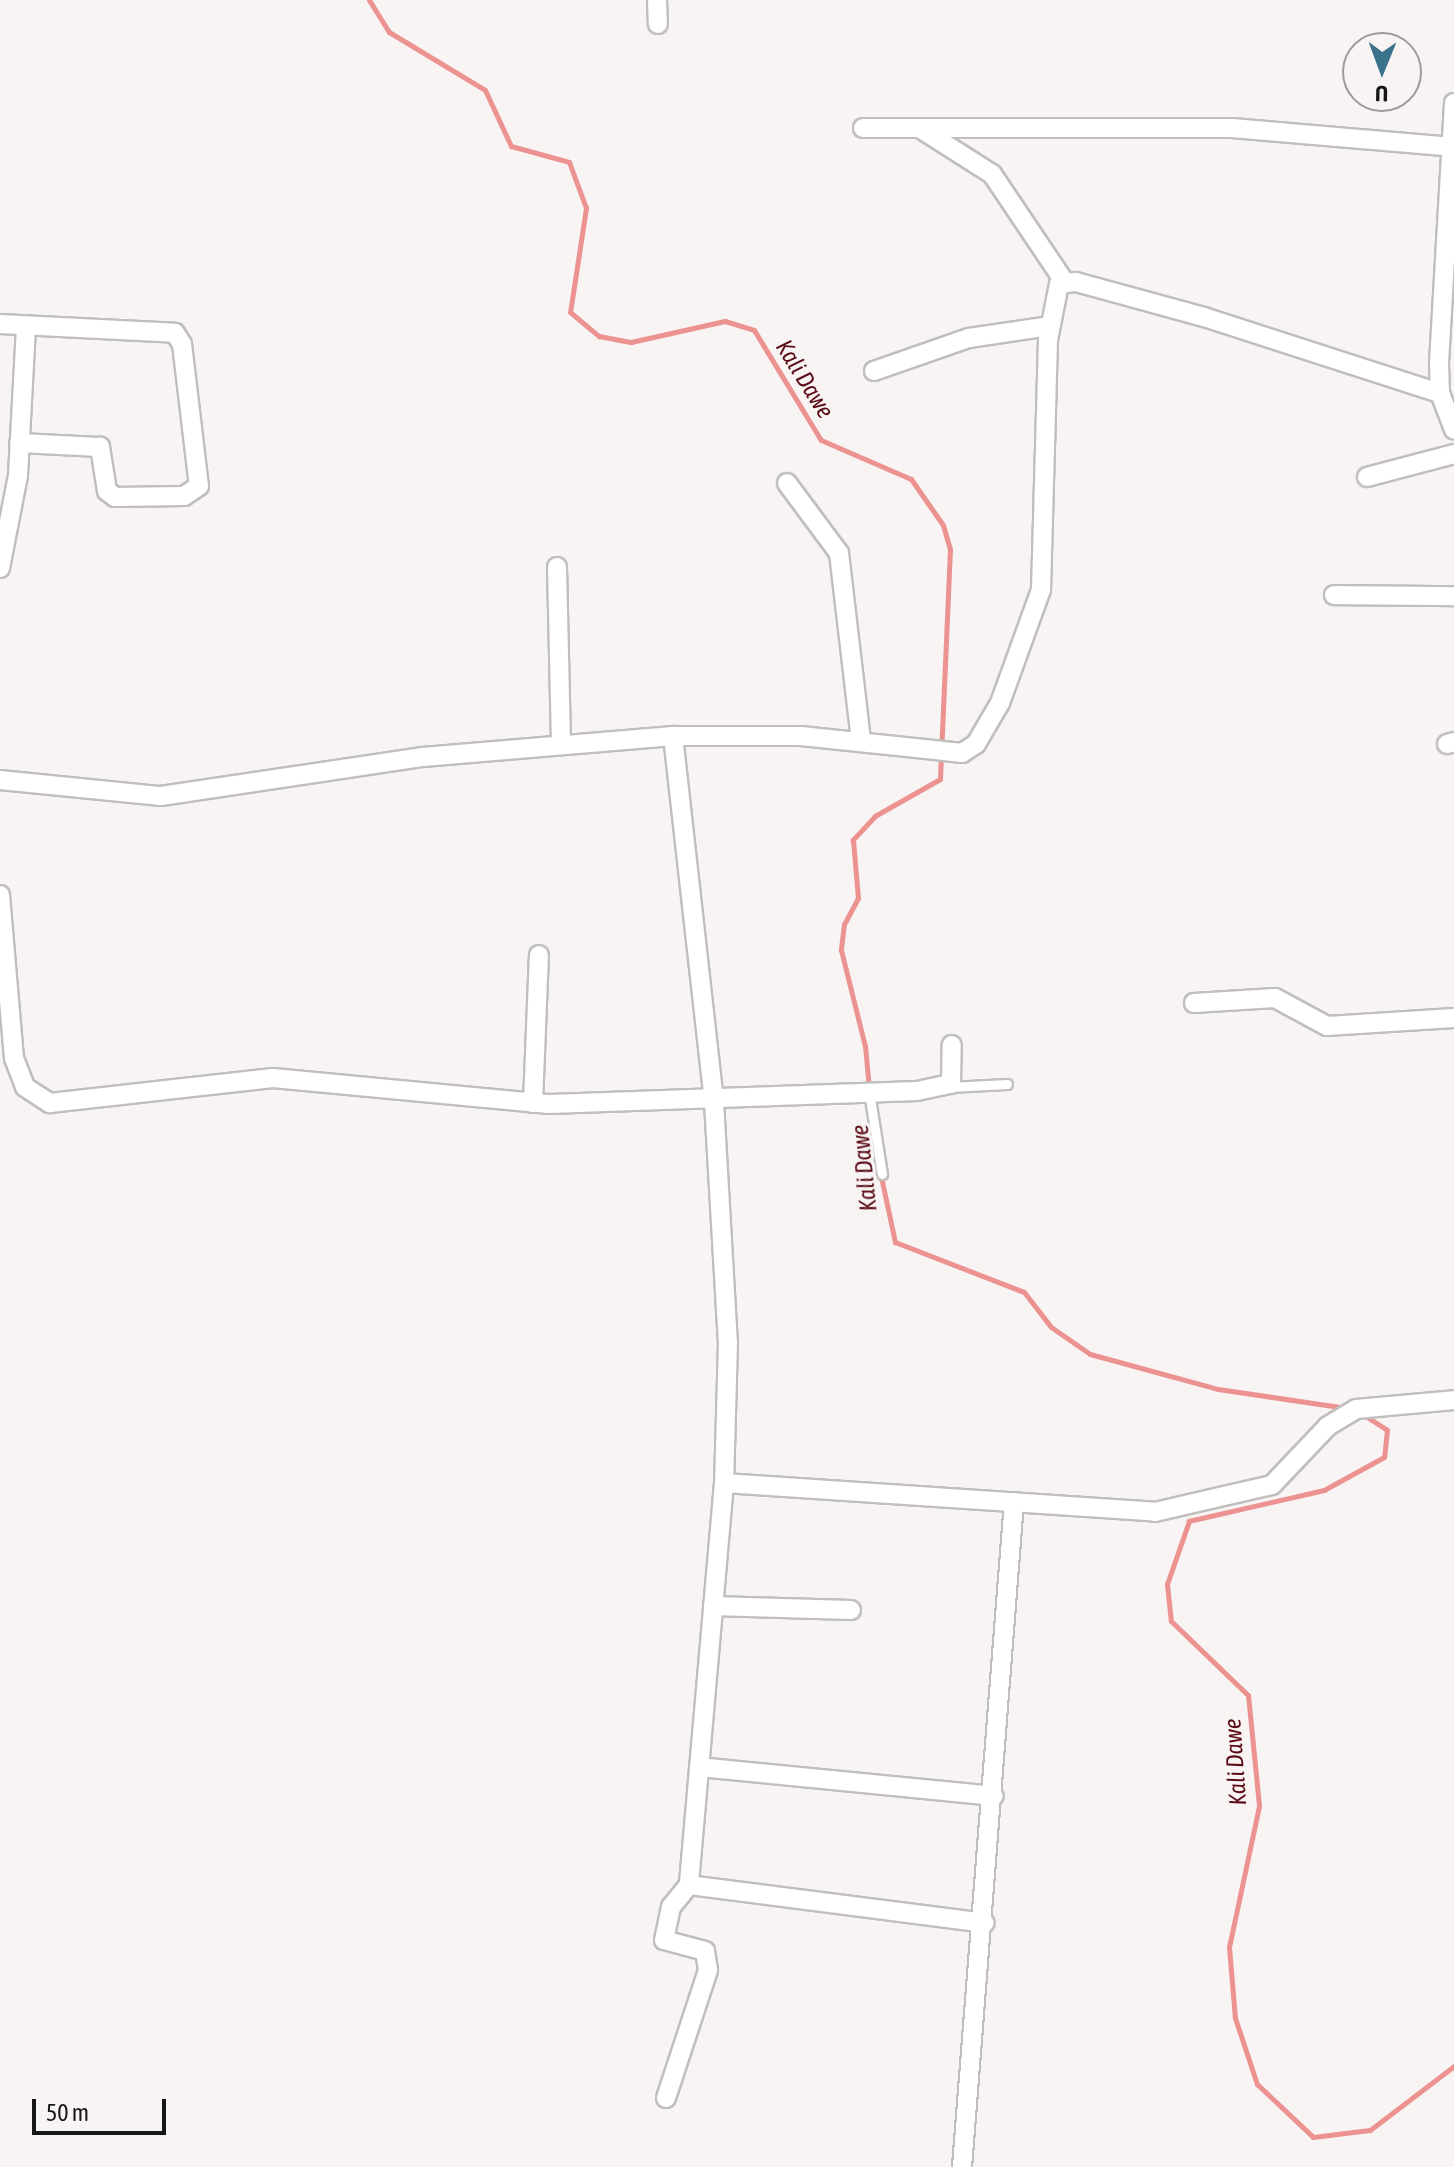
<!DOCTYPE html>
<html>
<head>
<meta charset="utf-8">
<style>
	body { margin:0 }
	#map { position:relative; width:1454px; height:2167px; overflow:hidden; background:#f7f4f3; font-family:"Asap Condensed",sans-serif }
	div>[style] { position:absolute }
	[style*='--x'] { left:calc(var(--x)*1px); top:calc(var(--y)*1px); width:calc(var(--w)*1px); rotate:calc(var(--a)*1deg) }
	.stream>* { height:5px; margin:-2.5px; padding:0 2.5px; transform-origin:2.5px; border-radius:2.5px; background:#ec9291 }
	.roads { filter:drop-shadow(2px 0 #c1bebe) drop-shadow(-2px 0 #c1bebe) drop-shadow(0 2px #c1bebe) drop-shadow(0 -2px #c1bebe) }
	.service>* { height:9px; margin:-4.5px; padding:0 4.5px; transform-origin:4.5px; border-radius:4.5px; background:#fff }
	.minor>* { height:18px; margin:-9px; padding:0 9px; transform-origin:9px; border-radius:9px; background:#fff }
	span { translate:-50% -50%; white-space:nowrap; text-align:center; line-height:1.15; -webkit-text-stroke:7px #f7f4f3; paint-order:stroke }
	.water-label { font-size:24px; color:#5b0c16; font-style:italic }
	.north { position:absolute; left:1342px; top:32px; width:80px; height:80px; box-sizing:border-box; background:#f7f4f3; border:2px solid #9e9c9b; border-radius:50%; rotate:181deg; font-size:22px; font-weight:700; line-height:32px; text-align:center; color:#181717 }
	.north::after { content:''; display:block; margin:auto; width:28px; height:36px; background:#3a718b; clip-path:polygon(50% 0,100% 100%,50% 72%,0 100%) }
	.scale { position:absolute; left:32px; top:2099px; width:134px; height:36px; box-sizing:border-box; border:4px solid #181717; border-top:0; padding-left:10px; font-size:24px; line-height:28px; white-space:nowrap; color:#181717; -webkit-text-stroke:6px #f7f4f3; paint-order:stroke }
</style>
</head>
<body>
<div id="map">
	<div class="stream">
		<div style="--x:369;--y:0;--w:38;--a:58"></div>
		<div style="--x:389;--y:32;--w:112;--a:31.1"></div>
		<div style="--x:485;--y:90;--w:62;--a:65.1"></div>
		<div style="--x:511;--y:146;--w:60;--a:15.4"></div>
		<div style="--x:569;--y:162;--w:49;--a:69.7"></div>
		<div style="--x:586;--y:208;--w:105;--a:98.7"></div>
		<div style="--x:570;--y:312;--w:38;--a:40"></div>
		<div style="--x:599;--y:336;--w:33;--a:11"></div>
		<div style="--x:631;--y:342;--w:96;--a:-12.6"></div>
		<div style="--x:725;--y:321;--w:30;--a:17"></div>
		<div style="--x:754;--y:330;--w:129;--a:58.7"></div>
		<div style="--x:821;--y:440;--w:98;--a:23.4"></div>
		<div style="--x:911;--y:479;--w:56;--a:55.2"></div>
		<div style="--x:943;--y:525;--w:25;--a:74"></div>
		<div style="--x:950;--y:549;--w:230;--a:92.5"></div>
		<div style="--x:940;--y:779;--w:75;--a:150.4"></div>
		<div style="--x:875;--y:816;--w:33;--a:133"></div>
		<div style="--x:853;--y:840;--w:58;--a:85.1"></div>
		<div style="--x:858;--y:898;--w:30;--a:118"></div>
		<div style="--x:844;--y:924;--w:26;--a:97"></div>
		<div style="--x:841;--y:950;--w:99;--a:76"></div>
		<div style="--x:865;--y:1046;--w:42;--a:84.6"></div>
		<div style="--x:880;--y:1172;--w:72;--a:77.9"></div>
		<div style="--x:895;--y:1242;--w:138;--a:21.2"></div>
		<div style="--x:1024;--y:1292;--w:44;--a:52.4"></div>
		<div style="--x:1051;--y:1327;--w:47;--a:34.7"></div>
		<div style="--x:1090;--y:1354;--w:133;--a:15.3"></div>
		<div style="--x:1218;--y:1389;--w:130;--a:8.4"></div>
		<div style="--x:1364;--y:1415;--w:27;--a:33"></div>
		<div style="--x:1387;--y:1430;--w:27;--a:96"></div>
		<div style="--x:1384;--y:1457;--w:68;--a:151.2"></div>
		<div style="--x:1324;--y:1490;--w:139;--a:167.1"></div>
		<div style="--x:1189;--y:1521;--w:67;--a:109.2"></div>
		<div style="--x:1167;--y:1584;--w:37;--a:84"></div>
		<div style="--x:1171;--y:1621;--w:107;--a:43.9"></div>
		<div style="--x:1248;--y:1695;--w:112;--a:84.3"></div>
		<div style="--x:1259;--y:1806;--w:144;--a:102"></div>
		<div style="--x:1229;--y:1947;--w:71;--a:85.2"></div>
		<div style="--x:1235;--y:2018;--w:70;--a:71.6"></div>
		<div style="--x:1257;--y:2084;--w:77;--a:43.4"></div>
		<div style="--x:1313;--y:2137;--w:57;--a:-7"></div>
		<div style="--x:1370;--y:2130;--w:106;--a:-37.3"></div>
	</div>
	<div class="roads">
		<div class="service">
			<div style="--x:949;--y:1087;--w:58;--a:-3"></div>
			<div style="--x:869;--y:1092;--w:83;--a:81"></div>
		</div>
		<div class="minor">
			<div style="--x:657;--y:0;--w:24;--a:88"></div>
			<div style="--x:1454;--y:103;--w:261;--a:93.3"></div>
			<div style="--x:1439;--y:364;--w:29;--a:88"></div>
			<div style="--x:1440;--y:393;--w:39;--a:69"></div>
			<div style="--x:863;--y:128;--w:369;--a:0"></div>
			<div style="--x:1232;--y:128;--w:221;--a:4.9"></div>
			<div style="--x:921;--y:129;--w:84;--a:32.4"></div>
			<div style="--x:992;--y:174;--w:129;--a:56.1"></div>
			<div style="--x:0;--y:324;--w:175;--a:2.9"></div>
			<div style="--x:175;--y:333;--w:13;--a:58"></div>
			<div style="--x:182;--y:344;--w:143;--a:83.2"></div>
			<div style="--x:199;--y:486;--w:18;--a:146"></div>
			<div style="--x:184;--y:496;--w:69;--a:179.2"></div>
			<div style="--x:115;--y:497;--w:10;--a:-143"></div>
			<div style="--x:107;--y:491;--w:45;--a:-99"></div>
			<div style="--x:100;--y:447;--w:81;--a:-177.2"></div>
			<div style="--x:874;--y:371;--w:101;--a:-19.2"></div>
			<div style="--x:969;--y:338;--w:81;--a:-8.5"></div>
			<div style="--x:1367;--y:477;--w:90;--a:-14.8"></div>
			<div style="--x:787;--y:483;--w:87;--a:53.4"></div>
			<div style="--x:839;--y:553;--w:189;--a:83.3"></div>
			<div style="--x:557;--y:567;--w:177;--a:88.7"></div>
			<div style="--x:0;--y:568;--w:95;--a:-79"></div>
			<div style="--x:18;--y:475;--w:147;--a:-86.9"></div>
			<div style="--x:1334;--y:595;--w:120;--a:0.5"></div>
			<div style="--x:673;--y:736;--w:368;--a:83.6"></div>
			<div style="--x:714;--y:1102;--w:240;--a:86.7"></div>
			<div style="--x:728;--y:1342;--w:141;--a:91.6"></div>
			<div style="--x:724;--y:1483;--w:404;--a:95"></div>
			<div style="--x:689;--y:1885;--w:298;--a:7.3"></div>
			<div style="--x:1447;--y:744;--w:7;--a:-16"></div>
			<div style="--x:0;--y:780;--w:162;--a:5.7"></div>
			<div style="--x:161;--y:796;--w:265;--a:-8.5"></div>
			<div style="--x:423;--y:757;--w:251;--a:-4.8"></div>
			<div style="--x:673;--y:736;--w:128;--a:0"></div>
			<div style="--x:801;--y:736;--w:162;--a:6"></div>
			<div style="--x:962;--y:753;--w:17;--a:-33"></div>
			<div style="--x:976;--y:744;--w:48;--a:-59.7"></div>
			<div style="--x:1000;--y:703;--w:120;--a:-70.1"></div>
			<div style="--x:1041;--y:590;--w:250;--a:-88.4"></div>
			<div style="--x:1048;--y:340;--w:57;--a:-78.9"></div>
			<div style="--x:1059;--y:284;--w:17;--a:-7"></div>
			<div style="--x:1076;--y:282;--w:133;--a:15.3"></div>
			<div style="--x:1204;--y:317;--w:248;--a:17.9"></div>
			<div style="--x:0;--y:895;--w:164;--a:85.1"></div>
			<div style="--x:14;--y:1058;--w:31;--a:69"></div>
			<div style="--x:25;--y:1087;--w:30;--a:33"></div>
			<div style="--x:50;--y:1103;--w:224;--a:-6.4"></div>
			<div style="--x:273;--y:1078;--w:275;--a:5.4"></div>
			<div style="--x:547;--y:1104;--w:370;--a:-2"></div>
			<div style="--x:917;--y:1091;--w:35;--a:-12"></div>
			<div style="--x:951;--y:1084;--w:39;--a:-89"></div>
			<div style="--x:1194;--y:1003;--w:81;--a:-3.5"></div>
			<div style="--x:1275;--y:998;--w:59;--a:28.3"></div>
			<div style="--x:1327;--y:1026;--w:127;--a:-3.6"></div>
			<div style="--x:533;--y:1103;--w:148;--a:-87.7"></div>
			<div style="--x:724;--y:1483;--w:432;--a:3.8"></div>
			<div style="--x:1155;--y:1512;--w:120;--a:-13"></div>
			<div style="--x:1272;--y:1485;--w:81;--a:-46.5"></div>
			<div style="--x:1328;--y:1426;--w:33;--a:-31"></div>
			<div style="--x:1356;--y:1409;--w:98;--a:-5.2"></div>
			<div style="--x:713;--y:1606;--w:138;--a:1.7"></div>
			<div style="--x:699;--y:1767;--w:296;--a:5.6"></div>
			<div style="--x:666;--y:2098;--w:135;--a:-71.8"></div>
			<div style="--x:708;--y:1970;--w:19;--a:-99"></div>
			<div style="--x:705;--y:1951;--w:42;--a:-165"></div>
			<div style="--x:664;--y:1940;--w:34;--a:-78"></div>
			<div style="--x:671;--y:1907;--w:28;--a:-51"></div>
			<div style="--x:962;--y:2167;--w:667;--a:-85.53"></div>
		</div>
	</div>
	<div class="water-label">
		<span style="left:805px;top:379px;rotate:58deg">Kali Dawe</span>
		<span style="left:864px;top:1168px;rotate:-96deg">Kali Dawe</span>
		<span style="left:1235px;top:1762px;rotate:-94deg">Kali Dawe</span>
	</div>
	<div class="north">U</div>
	<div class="scale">50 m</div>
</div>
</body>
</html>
